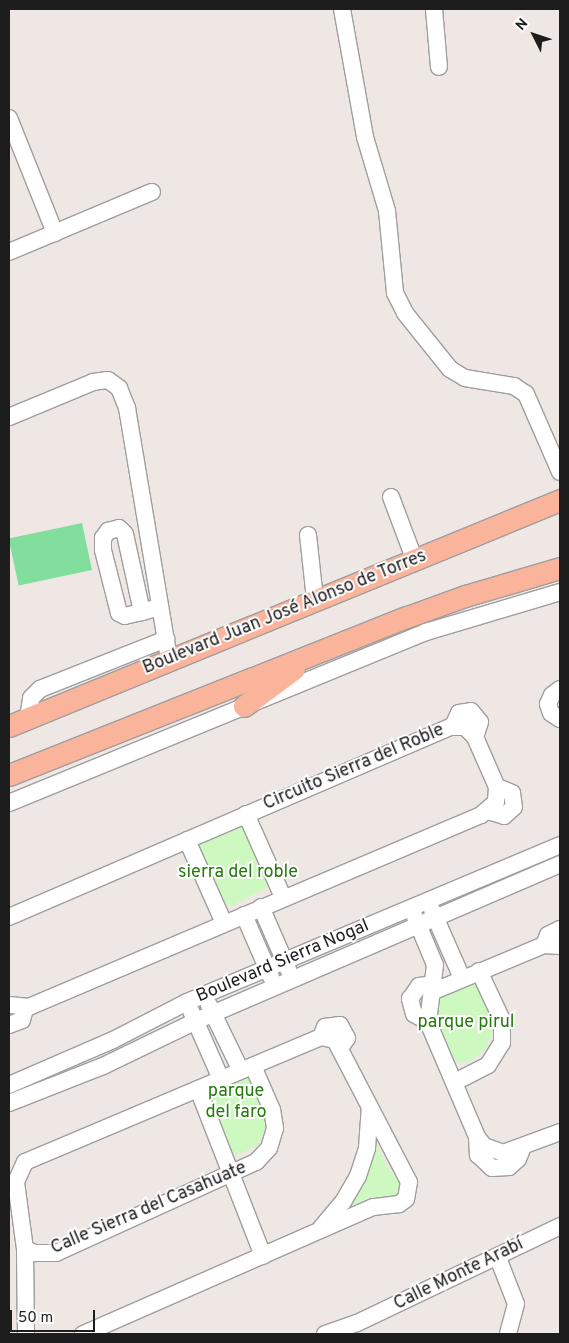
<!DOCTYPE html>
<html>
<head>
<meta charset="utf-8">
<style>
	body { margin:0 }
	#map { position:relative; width:569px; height:1343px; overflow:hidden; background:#efe7e3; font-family:Overpass,sans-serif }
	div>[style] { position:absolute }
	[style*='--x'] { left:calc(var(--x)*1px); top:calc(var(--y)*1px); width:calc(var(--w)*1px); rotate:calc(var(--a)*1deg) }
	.park>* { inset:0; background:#cdf9c0 }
	.pitch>* { inset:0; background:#81de9d; transform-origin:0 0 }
	.roads { filter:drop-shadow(1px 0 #9e9e9e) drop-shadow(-1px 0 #9e9e9e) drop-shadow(0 1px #9e9e9e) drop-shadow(0 -1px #9e9e9e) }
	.minor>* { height:16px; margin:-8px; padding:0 8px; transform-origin:8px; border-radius:8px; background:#fff }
	.major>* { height:21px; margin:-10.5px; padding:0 10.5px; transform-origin:10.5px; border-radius:10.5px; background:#fbb49c }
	span { translate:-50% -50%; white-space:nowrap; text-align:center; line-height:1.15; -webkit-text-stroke:4px #fff; paint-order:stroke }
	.street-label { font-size:18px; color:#1d1d1d }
	.park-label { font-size:18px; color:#257b0c }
	.frame { position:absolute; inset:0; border:10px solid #1d1d1d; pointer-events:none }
	.north { position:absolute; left:509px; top:10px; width:50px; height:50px; -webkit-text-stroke:4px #fff; paint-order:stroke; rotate:311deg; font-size:14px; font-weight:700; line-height:20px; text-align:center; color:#1d1d1d }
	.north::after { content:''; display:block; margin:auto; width:18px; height:22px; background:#1d1d1d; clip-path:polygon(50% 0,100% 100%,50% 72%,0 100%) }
	.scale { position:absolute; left:10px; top:1310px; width:85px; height:22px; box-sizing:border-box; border:2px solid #1d1d1d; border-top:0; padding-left:6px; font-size:15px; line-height:18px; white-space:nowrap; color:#1d1d1d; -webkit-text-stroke:4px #fff; paint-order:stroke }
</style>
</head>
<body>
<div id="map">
	<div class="park">
		<div style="clip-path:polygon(242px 824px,269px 886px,234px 905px,227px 905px,221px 900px,199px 845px)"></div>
		<div style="clip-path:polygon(475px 982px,492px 1019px,493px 1031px,485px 1050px,472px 1060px,459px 1063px,451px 1055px,432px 1007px,432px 998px)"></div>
		<div style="clip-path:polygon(245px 1075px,251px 1079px,267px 1117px,267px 1126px,257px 1146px,237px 1155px,229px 1147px,208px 1096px,209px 1092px)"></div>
		<div style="clip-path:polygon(372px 1132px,387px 1167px,401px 1182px,400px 1191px,396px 1195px,369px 1198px,338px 1211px)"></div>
	</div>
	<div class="pitch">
		<div style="left:82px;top:523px;width:48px;height:75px;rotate:78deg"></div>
	</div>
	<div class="roads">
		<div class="minor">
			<div style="--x:342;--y:9;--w:130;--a:79.8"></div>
			<div style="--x:365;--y:137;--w:77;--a:73.4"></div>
			<div style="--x:387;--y:211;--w:82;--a:84.4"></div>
			<div style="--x:395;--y:293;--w:22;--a:63"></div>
			<div style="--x:405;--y:313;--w:72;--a:51.2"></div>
			<div style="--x:450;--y:369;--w:17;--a:31"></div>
			<div style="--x:465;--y:378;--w:50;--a:9.3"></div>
			<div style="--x:514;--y:386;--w:14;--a:34"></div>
			<div style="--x:526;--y:394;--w:85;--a:66.4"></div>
			<div style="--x:434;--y:9;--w:58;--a:85.1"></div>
			<div style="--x:9;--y:118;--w:124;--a:68.2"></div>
			<div style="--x:9;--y:252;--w:155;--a:-22.8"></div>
			<div style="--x:9;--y:417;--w:91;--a:-22.6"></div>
			<div style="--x:93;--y:382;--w:15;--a:-8"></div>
			<div style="--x:108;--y:380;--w:14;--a:36"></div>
			<div style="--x:119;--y:388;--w:22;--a:68"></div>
			<div style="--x:127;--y:408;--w:254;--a:80.5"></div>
			<div style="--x:391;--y:497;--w:68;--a:69.4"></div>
			<div style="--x:308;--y:535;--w:64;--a:83.8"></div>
			<div style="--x:142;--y:612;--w:17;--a:167"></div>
			<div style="--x:125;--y:616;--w:7;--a:-153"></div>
			<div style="--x:119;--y:613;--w:65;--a:-104.3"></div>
			<div style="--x:103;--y:550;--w:12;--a:-90"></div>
			<div style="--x:103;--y:538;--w:9;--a:-54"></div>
			<div style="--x:108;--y:531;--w:11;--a:-15"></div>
			<div style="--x:119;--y:528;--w:8;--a:45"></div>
			<div style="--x:125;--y:534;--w:80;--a:77.7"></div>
			<div style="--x:142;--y:612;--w:19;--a:-16"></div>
			<div style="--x:560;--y:689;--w:10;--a:143"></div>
			<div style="--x:552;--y:695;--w:10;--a:114"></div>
			<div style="--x:548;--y:704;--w:9;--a:72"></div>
			<div style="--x:551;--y:713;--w:11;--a:34"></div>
			<div style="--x:28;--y:718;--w:20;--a:-81"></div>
			<div style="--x:31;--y:698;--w:13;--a:-45"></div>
			<div style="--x:40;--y:689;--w:136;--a:-21.6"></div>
			<div style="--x:453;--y:726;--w:14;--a:-65"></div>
			<div style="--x:459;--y:713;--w:12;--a:-9"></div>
			<div style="--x:471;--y:711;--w:14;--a:51"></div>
			<div style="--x:480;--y:722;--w:16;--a:108"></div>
			<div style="--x:9;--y:803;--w:451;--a:-22.3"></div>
			<div style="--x:426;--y:632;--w:140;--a:-16.6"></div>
			<div style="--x:488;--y:811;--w:17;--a:17"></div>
			<div style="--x:504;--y:816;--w:13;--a:-42"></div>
			<div style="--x:514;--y:807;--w:14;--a:-98"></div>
			<div style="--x:512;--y:793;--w:16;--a:-158"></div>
			<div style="--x:246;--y:814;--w:91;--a:66"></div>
			<div style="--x:187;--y:840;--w:91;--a:66"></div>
			<div style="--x:261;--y:907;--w:68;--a:66.5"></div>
			<div style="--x:432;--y:910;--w:74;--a:66.2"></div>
			<div style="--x:244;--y:915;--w:68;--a:66.5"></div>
			<div style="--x:9;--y:917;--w:480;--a:-23.3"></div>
			<div style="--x:450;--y:727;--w:15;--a:0"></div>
			<div style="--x:465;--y:727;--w:14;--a:45"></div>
			<div style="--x:475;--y:737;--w:55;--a:66.3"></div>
			<div style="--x:497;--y:787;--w:15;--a:94"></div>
			<div style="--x:496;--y:802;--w:20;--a:139"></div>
			<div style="--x:481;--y:815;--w:491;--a:157"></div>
			<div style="--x:29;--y:1007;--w:20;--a:-174"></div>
			<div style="--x:415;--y:917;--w:52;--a:67.4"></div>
			<div style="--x:435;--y:965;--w:57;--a:97"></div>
			<div style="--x:428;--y:1022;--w:125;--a:66.9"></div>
			<div style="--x:477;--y:1137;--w:11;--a:52"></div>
			<div style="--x:484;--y:1146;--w:20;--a:20"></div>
			<div style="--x:503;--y:1153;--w:61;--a:-20.2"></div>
			<div style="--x:544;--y:945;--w:11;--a:-68"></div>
			<div style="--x:548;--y:935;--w:13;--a:-27"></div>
			<div style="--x:432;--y:992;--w:121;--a:-22.8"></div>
			<div style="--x:544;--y:945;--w:16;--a:4"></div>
			<div style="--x:209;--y:1005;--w:73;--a:64.1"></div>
			<div style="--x:191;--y:1011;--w:74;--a:66.2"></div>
			<div style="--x:428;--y:1022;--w:16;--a:-150"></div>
			<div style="--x:414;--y:1014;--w:16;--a:-105"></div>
			<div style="--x:410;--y:999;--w:16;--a:-55"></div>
			<div style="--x:419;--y:986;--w:16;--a:-7"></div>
			<div style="--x:9;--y:1025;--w:14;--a:-21"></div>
			<div style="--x:22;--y:1020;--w:11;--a:-75"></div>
			<div style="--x:321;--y:1037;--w:11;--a:-68"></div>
			<div style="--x:325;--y:1027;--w:15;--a:-8"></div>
			<div style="--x:340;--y:1025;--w:15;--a:62"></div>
			<div style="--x:347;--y:1038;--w:11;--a:124"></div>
			<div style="--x:455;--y:1082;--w:37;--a:-27"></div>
			<div style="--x:488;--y:1065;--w:26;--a:-58"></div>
			<div style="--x:502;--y:1043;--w:23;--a:-90"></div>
			<div style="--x:502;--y:1020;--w:54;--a:-115.1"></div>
			<div style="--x:9;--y:1085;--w:113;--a:-23.4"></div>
			<div style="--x:113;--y:1040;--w:83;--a:-27.2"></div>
			<div style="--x:187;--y:1002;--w:405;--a:-22.8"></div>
			<div style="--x:198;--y:1089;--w:179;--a:68.7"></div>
			<div style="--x:9;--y:1103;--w:101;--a:-21.5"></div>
			<div style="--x:103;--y:1066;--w:103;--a:-25.8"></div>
			<div style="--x:196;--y:1021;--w:396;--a:-23.3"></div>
			<div style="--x:477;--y:1137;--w:18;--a:87"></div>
			<div style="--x:478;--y:1155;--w:19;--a:43"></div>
			<div style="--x:492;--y:1168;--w:17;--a:-3"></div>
			<div style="--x:509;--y:1167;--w:12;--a:-42"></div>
			<div style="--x:518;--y:1159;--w:11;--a:-68"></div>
			<div style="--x:321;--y:1228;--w:34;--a:-50"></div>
			<div style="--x:343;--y:1202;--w:30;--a:-60"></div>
			<div style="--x:358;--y:1176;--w:29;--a:-72"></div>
			<div style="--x:367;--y:1148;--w:39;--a:-86"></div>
			<div style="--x:25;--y:1249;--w:11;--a:22"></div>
			<div style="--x:35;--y:1253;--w:21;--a:0"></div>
			<div style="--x:56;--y:1253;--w:220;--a:-24.5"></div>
			<div style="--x:256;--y:1162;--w:19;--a:-47"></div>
			<div style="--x:269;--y:1148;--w:21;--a:-73"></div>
			<div style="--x:275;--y:1128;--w:18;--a:-99"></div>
			<div style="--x:272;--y:1110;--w:48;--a:-113.4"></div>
			<div style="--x:498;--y:1258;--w:49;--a:68.6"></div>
			<div style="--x:516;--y:1304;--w:31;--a:105"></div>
			<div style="--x:26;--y:1334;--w:85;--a:-90.7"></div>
			<div style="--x:25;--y:1249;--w:68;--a:-97.7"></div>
			<div style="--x:16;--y:1182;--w:22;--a:-66"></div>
			<div style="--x:25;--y:1162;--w:321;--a:-22.9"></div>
			<div style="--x:321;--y:1037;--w:14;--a:12"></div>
			<div style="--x:335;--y:1040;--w:160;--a:62.5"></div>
			<div style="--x:409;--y:1182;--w:17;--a:100"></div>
			<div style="--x:406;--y:1199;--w:9;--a:144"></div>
			<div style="--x:399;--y:1204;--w:26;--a:173"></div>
			<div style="--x:373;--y:1207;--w:317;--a:156.3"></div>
			<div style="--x:325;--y:1334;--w:34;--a:-19"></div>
			<div style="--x:357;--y:1323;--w:225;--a:-25.5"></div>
		</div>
		<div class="major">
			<div style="--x:244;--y:706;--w:62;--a:-36.5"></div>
			<div style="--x:9;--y:726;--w:596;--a:-22.3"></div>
			<div style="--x:9;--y:775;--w:428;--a:-21.7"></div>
			<div style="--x:407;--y:617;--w:62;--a:-19.9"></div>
			<div style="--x:465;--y:596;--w:99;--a:-16.4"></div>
		</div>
	</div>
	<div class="street-label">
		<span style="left:285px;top:613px;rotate:-22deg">Boulevard Juan José Alonso de Torres</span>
		<span style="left:354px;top:768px;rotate:-23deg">Circuito Sierra del Roble</span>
		<span style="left:283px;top:962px;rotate:-23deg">Boulevard Sierra Nogal</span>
		<span style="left:149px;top:1209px;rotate:-23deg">Calle Sierra del Casahuate</span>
		<span style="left:459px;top:1275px;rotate:-26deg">Calle Monte Arabí</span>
	</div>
	<div class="park-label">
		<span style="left:238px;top:873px">sierra del roble</span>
		<span style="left:466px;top:1023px">parque pirul</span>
		<span style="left:236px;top:1103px">parque<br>del faro</span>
	</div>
	<div class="frame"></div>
	<div class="north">N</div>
	<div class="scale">50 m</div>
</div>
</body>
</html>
